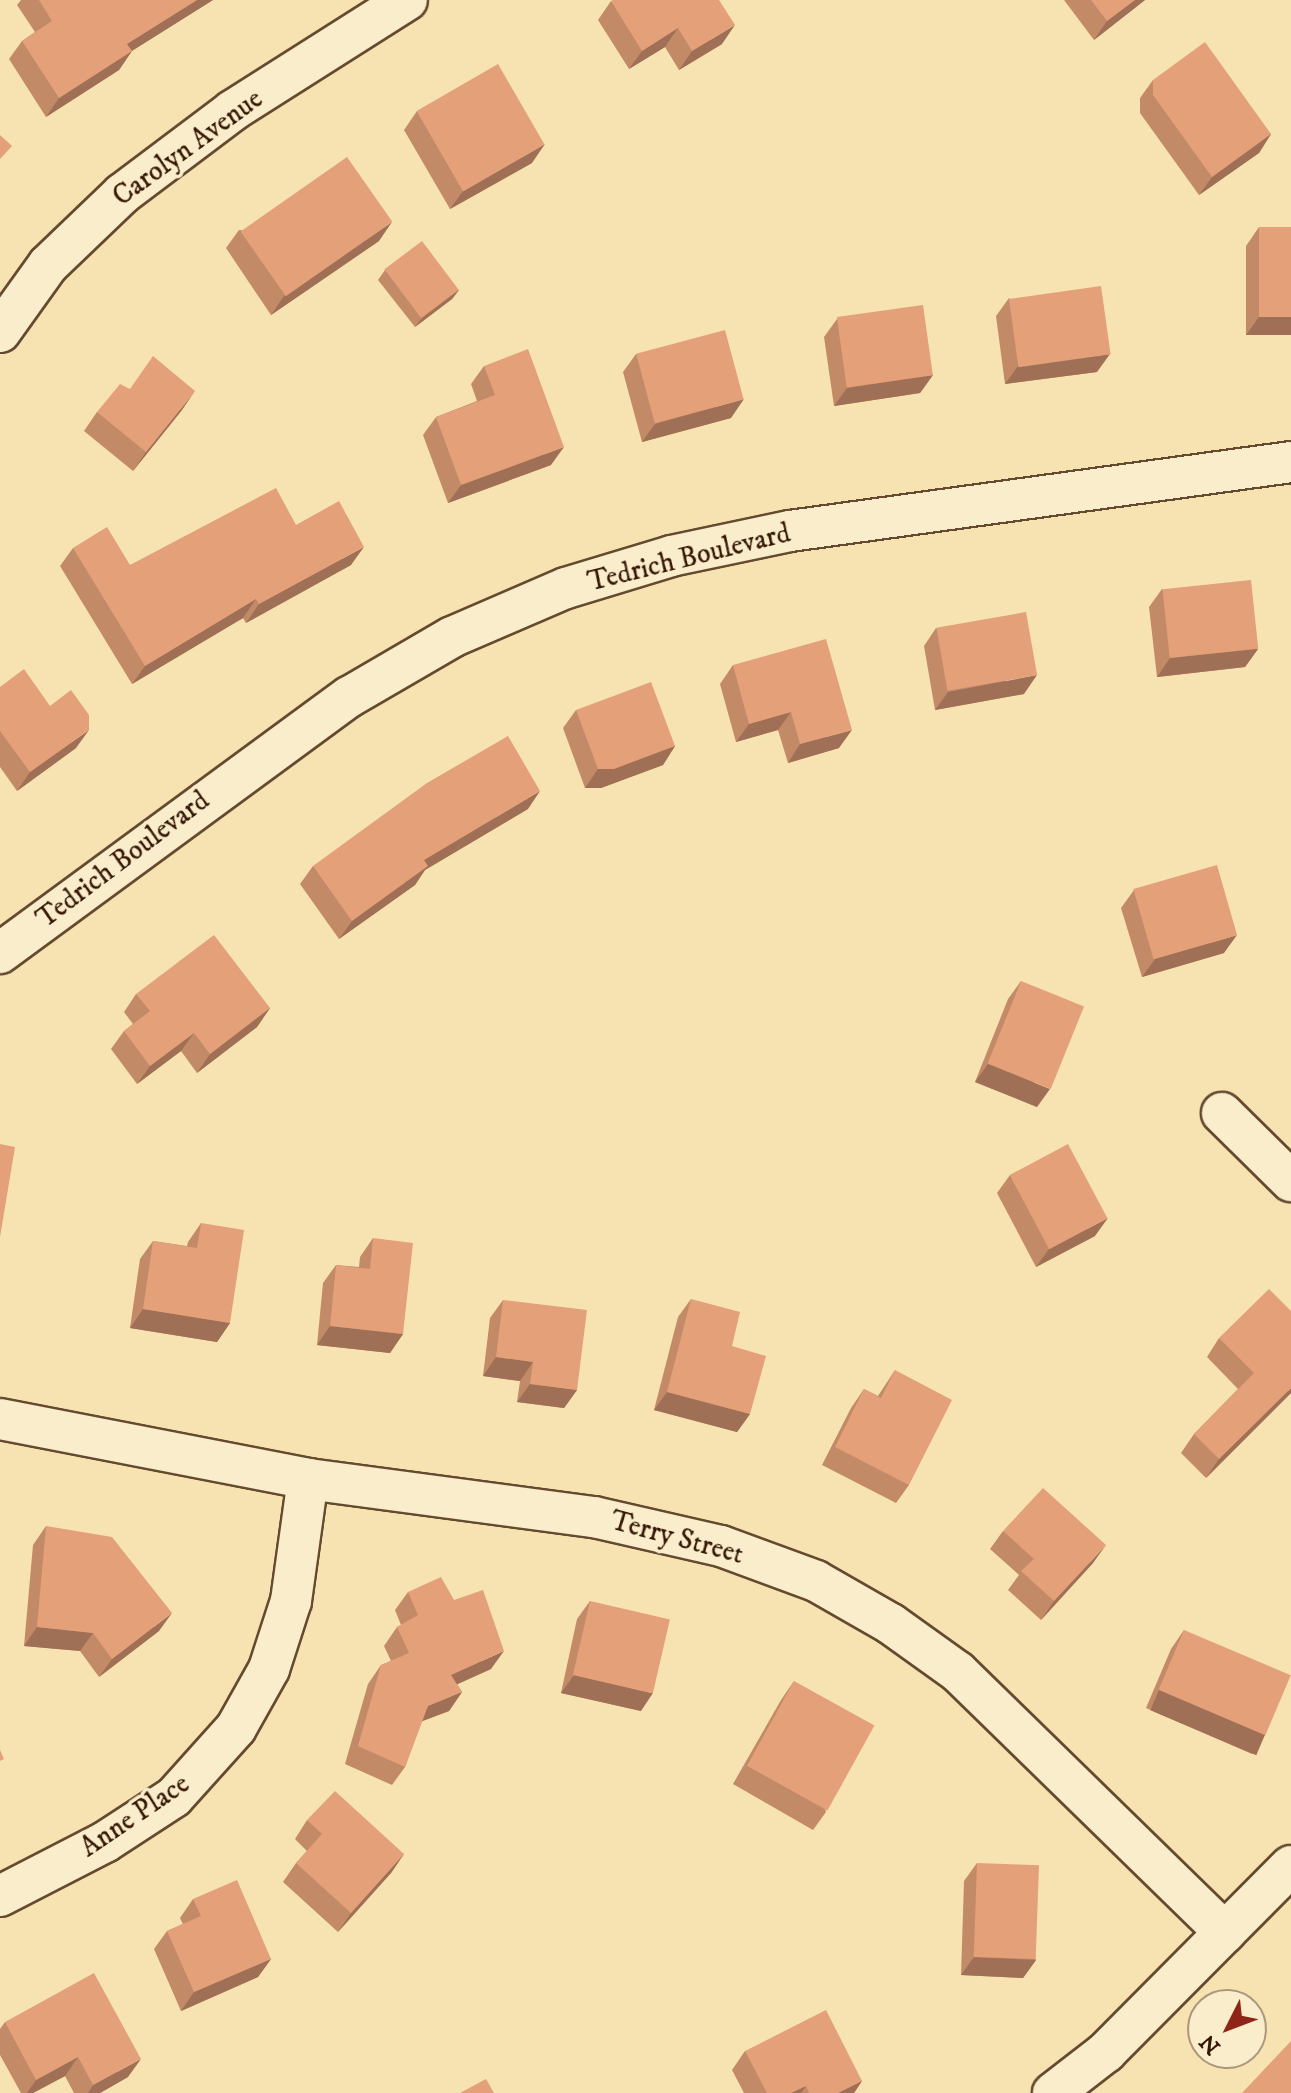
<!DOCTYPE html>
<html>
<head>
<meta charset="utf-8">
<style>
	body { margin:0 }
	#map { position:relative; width:1291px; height:2093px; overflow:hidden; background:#f6e3b1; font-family:"IM FELL DW Pica",serif }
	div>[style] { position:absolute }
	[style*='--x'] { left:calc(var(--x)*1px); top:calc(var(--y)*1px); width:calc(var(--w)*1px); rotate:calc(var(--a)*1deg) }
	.roads { filter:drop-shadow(2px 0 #654a2f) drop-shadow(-2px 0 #654a2f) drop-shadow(0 2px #654a2f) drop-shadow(0 -2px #654a2f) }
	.street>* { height:40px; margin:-20px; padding:0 20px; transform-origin:20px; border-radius:20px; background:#f9edcc }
	.wall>* { inset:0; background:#c38a68 }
	.shaded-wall>* { inset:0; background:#9f7055; transform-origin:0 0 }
	.building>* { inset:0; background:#e3a079; transform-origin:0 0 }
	span { translate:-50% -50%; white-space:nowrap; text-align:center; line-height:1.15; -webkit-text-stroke:7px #f9edcc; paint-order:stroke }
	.street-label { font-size:28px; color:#351704 }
	.north { position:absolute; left:1187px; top:1989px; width:80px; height:80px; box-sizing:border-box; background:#f9edcc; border:2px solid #ab977c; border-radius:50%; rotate:228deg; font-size:22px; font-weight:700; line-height:32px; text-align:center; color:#351704 }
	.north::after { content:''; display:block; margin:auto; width:28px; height:36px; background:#8f2418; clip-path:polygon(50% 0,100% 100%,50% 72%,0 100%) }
</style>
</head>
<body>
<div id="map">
	<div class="roads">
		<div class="street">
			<div style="--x:0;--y:332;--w:82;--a:-54.4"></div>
			<div style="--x:48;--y:265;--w:103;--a:-43.8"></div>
			<div style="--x:122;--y:194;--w:138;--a:-37"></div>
			<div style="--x:232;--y:111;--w:207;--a:-32.4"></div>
			<div style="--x:0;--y:953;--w:433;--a:-36.3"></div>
			<div style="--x:349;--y:697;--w:119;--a:-30.2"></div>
			<div style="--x:452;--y:637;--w:124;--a:-23.3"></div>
			<div style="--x:566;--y:588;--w:110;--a:-16.9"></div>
			<div style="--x:671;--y:556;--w:122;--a:-11.9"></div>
			<div style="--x:790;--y:531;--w:506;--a:-7.84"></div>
			<div style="--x:1222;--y:1113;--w:97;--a:44.6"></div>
			<div style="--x:0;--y:1419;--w:314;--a:11"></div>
			<div style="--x:308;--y:1479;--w:289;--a:7.6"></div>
			<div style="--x:594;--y:1517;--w:130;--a:12.9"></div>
			<div style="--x:721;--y:1546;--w:101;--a:20.2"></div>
			<div style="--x:816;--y:1581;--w:86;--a:29.8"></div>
			<div style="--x:891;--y:1624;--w:82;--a:35.6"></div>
			<div style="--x:958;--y:1672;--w:373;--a:44.3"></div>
			<div style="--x:0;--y:1896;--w:118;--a:-27.2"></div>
			<div style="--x:105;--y:1842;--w:82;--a:-33.1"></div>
			<div style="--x:174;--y:1797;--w:93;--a:-48.1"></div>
			<div style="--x:236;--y:1728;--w:68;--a:-60.8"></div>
			<div style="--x:269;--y:1669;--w:71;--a:-72.1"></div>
			<div style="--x:291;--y:1601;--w:123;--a:-82.1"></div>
			<div style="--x:1053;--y:2093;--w:67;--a:-37.7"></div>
			<div style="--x:1106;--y:2052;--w:262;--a:-45.2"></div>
		</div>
	</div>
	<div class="wall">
		<div style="clip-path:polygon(21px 0,213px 0,132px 51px,119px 70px,46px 117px,9px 59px,22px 41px,35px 32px,17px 5px)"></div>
		<div style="clip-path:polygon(1064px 0,1145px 0,1094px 40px)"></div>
		<div style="clip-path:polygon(611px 1px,722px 44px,679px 70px,665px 47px,629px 69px,598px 20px)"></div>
		<div style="clip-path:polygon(1153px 80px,1271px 134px,1259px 153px,1199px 195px,1140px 113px,1140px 98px)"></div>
		<div style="clip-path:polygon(417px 111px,532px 163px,450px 209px,404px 130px)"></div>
		<div style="clip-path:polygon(1259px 227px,1291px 227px,1291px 335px,1246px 335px,1246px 246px)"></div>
		<div style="clip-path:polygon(239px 230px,379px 241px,271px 315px,226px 248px)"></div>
		<div style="clip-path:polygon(385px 270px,459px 290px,452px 299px,415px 327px,378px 280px)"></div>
		<div style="clip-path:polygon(1009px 298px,1097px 372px,1005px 384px,996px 316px)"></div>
		<div style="clip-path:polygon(837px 319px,933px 375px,920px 393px,834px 406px,824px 337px)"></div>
		<div style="clip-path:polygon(636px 354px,731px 418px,642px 442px,623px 372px)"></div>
		<div style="clip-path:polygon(484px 366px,551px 465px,448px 503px,423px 435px,436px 417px,477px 401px,471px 384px)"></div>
		<div style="clip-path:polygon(130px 389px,182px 410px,133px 471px,84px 431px,97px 412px)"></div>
		<div style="clip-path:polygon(296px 525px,351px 565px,246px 623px,243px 618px,132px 684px,60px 566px,73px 548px,130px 565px)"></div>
		<div style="clip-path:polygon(1162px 589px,1258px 649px,1245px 667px,1157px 677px,1149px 607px)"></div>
		<div style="clip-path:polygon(936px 628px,1024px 694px,935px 710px,924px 646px)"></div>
		<div style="clip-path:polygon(733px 665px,839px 748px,788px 763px,778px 730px,736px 742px,720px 684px)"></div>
		<div style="clip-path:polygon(0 687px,76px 748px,17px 791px,0 767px)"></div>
		<div style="clip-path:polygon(576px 710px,675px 746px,663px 765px,601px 788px,585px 788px,563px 728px)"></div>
		<div style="clip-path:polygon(528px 809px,425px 870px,415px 885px,339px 939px,300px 884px,313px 866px)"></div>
		<div style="clip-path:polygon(1134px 890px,1224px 953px,1142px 977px,1121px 908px)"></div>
		<div style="clip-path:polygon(1021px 981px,1037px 1107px,975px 1082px,1008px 999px)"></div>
		<div style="clip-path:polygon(136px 994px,270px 1008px,257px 1027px,197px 1073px,181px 1051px,137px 1084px,111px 1049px,124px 1031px,133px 1024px,124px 1012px)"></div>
		<div style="clip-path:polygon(1010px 1175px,1095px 1236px,1036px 1267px,997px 1193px)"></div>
		<div style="clip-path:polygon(201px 1223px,230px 1323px,217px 1342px,130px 1328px,140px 1259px,153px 1241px,187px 1246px,188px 1242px)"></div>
		<div style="clip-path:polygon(373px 1238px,403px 1334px,390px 1353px,317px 1345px,323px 1283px,336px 1265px,359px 1267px,360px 1257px)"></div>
		<div style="clip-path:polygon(691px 1299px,732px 1346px,750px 1414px,737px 1432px,654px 1410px,678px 1317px)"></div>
		<div style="clip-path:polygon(503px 1300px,577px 1390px,564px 1408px,517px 1402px,520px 1381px,483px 1376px,490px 1318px)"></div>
		<div style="clip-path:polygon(1219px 1338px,1291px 1393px,1206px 1478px,1181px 1453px,1194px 1434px,1238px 1389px,1207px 1357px)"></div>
		<div style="clip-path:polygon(895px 1370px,909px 1485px,896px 1503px,822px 1465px,851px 1408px,864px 1389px,878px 1396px)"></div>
		<div style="clip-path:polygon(46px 1526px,159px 1631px,99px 1677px,80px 1651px,24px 1646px,33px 1545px)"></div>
		<div style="clip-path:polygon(1003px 1531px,1093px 1563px,1041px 1620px,1008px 1590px,1019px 1575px,990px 1549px)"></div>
		<div style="clip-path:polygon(408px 1592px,491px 1669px,457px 1684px,462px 1692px,449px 1711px,422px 1721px,405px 1767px,392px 1785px,345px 1764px,368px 1684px,381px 1665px,391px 1661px,384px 1646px,397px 1627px,401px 1625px,395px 1610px)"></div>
		<div style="clip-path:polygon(590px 1601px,641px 1711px,561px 1693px,577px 1619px)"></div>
		<div style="clip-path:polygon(1184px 1630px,1265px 1735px,1252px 1754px,1146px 1708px,1171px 1649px)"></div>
		<div style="clip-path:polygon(794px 1681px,826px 1812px,813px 1830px,733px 1784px,781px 1700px)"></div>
		<div style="clip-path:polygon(307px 1820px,404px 1854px,391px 1873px,338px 1932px,283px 1882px,296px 1863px,307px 1851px,295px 1839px)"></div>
		<div style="clip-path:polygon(977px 1863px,1036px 1960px,1023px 1978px,961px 1975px,964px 1881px)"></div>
		<div style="clip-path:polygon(193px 1899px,271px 1959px,258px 1977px,181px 2011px,154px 1949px,167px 1931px,183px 1924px,180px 1918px)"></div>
		<div style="clip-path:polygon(5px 2022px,128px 2077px,100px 2093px,74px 2093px,65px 2076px,33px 2093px,21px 2093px,0 2055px,0 2029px)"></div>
		<div style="clip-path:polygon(745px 2051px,862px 2081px,854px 2093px,744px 2093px,732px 2070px)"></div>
	</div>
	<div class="shaded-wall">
		<div style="clip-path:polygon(197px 0,213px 0,114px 62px,127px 44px)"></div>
		<div style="clip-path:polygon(1135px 0,1145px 0,1094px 40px,1107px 21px)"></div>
		<div style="clip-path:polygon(735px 25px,722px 44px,679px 70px,692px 51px)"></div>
		<div style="clip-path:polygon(678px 28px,665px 47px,629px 69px,642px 51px)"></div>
		<div style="clip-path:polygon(132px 51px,119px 70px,46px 117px,59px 98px)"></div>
		<div style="clip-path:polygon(1271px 134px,1259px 153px,1199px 195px,1212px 177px)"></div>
		<div style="clip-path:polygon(545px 144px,532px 163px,450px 209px,463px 191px)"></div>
		<div style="clip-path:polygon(392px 222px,379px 241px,271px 315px,284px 296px)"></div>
		<div style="clip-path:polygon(459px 290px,452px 299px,415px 327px,422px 318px)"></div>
		<div style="clip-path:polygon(1259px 317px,1291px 317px,1291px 335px,1246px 335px)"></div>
		<div style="clip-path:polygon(1110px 354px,1097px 372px,1005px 384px,1018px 366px)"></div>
		<div style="clip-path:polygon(933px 375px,920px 393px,834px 406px,847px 388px)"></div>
		<div style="clip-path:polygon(195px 391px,182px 410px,133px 471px,146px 452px)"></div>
		<div style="clip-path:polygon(744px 399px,731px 418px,642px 442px,655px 424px)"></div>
		<div style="clip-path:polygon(564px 447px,551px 465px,448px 503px,461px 485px)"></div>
		<div style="clip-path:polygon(364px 547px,351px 565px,246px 623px,259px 604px)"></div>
		<div style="clip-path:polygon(256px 599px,243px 618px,132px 684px,145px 666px)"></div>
		<div style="clip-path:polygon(1258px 649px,1245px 667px,1157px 677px,1170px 658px)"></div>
		<div style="clip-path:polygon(1037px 675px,1024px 694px,935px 710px,948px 692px)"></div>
		<div style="clip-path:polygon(791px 712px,778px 730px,736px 742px,749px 724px)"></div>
		<div style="clip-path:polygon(89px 730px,76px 748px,17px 791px,30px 772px)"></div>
		<div style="clip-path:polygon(852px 730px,839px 748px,788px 763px,800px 744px)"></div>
		<div style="clip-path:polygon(675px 746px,663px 765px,601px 788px,585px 788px,598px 769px)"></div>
		<div style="clip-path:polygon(540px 791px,528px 809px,425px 870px,415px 885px,339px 939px,352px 921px,424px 860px)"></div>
		<div style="clip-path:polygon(1237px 935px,1224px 953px,1142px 977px,1155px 959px)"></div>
		<div style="clip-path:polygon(270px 1008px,257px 1027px,197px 1073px,210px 1054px)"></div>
		<div style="clip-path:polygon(194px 1033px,181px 1051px,137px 1084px,150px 1066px)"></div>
		<div style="clip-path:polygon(988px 1064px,1050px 1089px,1037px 1107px,975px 1082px)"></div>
		<div style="clip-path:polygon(1108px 1218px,1095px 1236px,1036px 1267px,1049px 1249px)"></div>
		<div style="clip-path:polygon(143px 1309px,230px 1323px,217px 1342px,130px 1328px)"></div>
		<div style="clip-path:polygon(330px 1326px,403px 1334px,390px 1353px,317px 1345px)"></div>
		<div style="clip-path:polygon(496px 1357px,533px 1362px,520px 1381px,483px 1376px)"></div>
		<div style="clip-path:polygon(530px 1384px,577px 1390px,564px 1408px,517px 1402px)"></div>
		<div style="clip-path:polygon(1291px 1388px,1291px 1393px,1206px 1478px,1219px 1459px)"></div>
		<div style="clip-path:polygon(667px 1392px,750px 1414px,737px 1432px,654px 1410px)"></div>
		<div style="clip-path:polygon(1106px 1545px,1093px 1563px,1041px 1620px,1054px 1601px)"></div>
		<div style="clip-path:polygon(172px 1613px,159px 1631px,99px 1677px,112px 1659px)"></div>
		<div style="clip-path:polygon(37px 1627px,93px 1633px,80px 1651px,24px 1646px)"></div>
		<div style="clip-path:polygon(504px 1651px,491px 1669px,438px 1693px,451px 1675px)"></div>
		<div style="clip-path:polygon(574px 1675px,653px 1693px,641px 1711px,561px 1693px)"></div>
		<div style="left:1159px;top:1690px;width:115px;height:22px;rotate:23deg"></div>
		<div style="clip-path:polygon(462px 1692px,449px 1711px,415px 1724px,428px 1706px)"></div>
		<div style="clip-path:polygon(404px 1854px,391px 1873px,338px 1932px,351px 1913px)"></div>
		<div style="clip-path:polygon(974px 1957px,1036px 1960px,1023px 1978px,961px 1975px)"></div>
		<div style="clip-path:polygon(271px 1959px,258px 1977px,181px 2011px,194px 1992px)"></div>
		<div style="clip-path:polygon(78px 2057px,65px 2076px,33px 2093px,27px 2093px,36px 2080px)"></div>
		<div style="clip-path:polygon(141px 2059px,128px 2077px,100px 2093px,88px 2093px,93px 2085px)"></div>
		<div style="clip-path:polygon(862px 2081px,854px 2093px,838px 2093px)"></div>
		<div style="clip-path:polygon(806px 2086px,801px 2093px,791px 2093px)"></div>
	</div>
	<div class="building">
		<div style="clip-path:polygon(39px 0,197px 0,127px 44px,132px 51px,59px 98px,22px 41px,52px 21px)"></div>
		<div style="clip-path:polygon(613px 0,719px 0,735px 25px,692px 51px,678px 28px,642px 51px,611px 1px)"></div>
		<div style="clip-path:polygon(1091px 0,1135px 0,1107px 21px)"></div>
		<div style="clip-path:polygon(1205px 42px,1271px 134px,1212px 177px,1153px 95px,1153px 80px)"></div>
		<div style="left:498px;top:64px;width:93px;height:94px;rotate:60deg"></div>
		<div style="clip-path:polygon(0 135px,12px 146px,0 159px)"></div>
		<div style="left:347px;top:157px;width:79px;height:130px;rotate:55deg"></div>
		<div style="left:1259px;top:227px;width:32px;height:90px"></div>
		<div style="left:422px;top:241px;width:61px;height:47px;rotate:53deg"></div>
		<div style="left:1101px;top:286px;width:69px;height:93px;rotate:82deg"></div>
		<div style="left:923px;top:305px;width:71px;height:87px;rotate:82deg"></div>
		<div style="left:725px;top:330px;width:72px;height:92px;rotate:75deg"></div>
		<div style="clip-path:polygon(528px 349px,564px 447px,461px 485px,436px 417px,495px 395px,484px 366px)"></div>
		<div style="clip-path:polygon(153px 356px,195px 391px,146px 452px,97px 412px,120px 384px,130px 389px)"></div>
		<div style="clip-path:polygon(276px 488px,296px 525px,339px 501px,364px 547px,259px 604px,256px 599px,145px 666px,73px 548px,107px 527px,130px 565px)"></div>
		<div style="left:1251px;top:580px;width:69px;height:89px;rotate:84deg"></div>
		<div style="left:1026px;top:612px;width:64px;height:91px;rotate:80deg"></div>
		<div style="clip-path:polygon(826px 639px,852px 730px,800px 744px,791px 712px,749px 724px,733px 665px)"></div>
		<div style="clip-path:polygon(24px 669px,50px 706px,71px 690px,89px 715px,89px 730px,30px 772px,0 731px,0 687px)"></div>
		<div style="clip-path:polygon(651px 682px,675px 746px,614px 769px,598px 769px,576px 710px)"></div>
		<div style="clip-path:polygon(508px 736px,540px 791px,424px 860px,428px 866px,352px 921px,313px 866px,427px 783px)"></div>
		<div style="left:1217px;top:865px;width:73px;height:87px;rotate:74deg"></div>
		<div style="clip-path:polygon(214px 935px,270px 1008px,210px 1054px,194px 1033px,150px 1066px,124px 1031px,150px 1011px,136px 994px)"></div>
		<div style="left:1021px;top:981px;width:68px;height:89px;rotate:22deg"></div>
		<div style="clip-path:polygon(0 1144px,15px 1147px,0 1237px)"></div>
		<div style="left:1068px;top:1144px;width:84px;height:66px;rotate:62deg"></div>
		<div style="clip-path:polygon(201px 1223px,244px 1230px,230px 1323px,143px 1309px,153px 1241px,197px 1248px)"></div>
		<div style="clip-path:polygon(373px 1238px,413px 1243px,403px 1334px,330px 1326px,336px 1265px,370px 1269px)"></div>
		<div style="clip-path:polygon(1269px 1289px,1291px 1311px,1291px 1388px,1219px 1459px,1194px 1434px,1254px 1373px,1219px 1338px)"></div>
		<div style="clip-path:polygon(691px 1299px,740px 1312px,732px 1346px,766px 1356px,750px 1414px,667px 1392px)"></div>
		<div style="clip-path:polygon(503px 1300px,587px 1310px,577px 1390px,530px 1384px,533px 1362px,496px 1357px)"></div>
		<div style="clip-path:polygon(895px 1370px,952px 1400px,909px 1485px,835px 1447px,864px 1389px,881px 1398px)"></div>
		<div style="clip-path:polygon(1043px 1488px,1106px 1545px,1054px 1601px,1021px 1571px,1034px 1559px,1003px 1531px)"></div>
		<div style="clip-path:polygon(46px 1526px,112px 1537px,172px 1613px,112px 1659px,93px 1633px,37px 1627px)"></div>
		<div style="clip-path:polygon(441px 1577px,454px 1600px,483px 1590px,504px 1651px,451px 1675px,462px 1692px,428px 1706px,405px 1767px,358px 1746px,381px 1665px,409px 1653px,397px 1627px,418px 1615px,408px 1592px)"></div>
		<div style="left:590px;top:1601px;width:82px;height:76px;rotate:13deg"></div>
		<div style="left:1184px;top:1630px;width:116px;height:65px;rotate:23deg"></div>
		<div style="left:794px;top:1681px;width:92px;height:97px;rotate:29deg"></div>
		<div style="clip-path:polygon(0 1750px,4px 1759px,0 1761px)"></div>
		<div style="clip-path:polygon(335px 1791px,404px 1854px,351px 1913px,296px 1863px,322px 1834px,307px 1820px)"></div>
		<div style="left:977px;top:1863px;width:62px;height:94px;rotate:2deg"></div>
		<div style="clip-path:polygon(237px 1880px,271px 1959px,194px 1992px,167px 1931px,201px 1916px,193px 1899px)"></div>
		<div style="clip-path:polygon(94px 1973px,141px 2059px,93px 2085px,78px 2057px,36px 2080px,5px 2022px)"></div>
		<div style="clip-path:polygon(826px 2010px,862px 2081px,838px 2093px,809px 2093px,806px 2086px,791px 2093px,767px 2093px,745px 2051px)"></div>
		<div style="clip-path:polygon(1291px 2041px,1291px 2093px,1242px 2093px)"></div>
		<div style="clip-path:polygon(486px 2079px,494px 2093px,460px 2093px)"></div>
	</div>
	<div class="street-label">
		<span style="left:188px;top:148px;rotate:-36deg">Carolyn Avenue</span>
		<span style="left:689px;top:558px;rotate:-14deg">Tedrich Boulevard</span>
		<span style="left:123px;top:860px;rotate:-37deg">Tedrich Boulevard</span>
		<span style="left:677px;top:1538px;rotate:15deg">Terry Street</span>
		<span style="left:135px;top:1816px;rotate:-34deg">Anne Place</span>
	</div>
	<div class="north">N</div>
</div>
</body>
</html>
